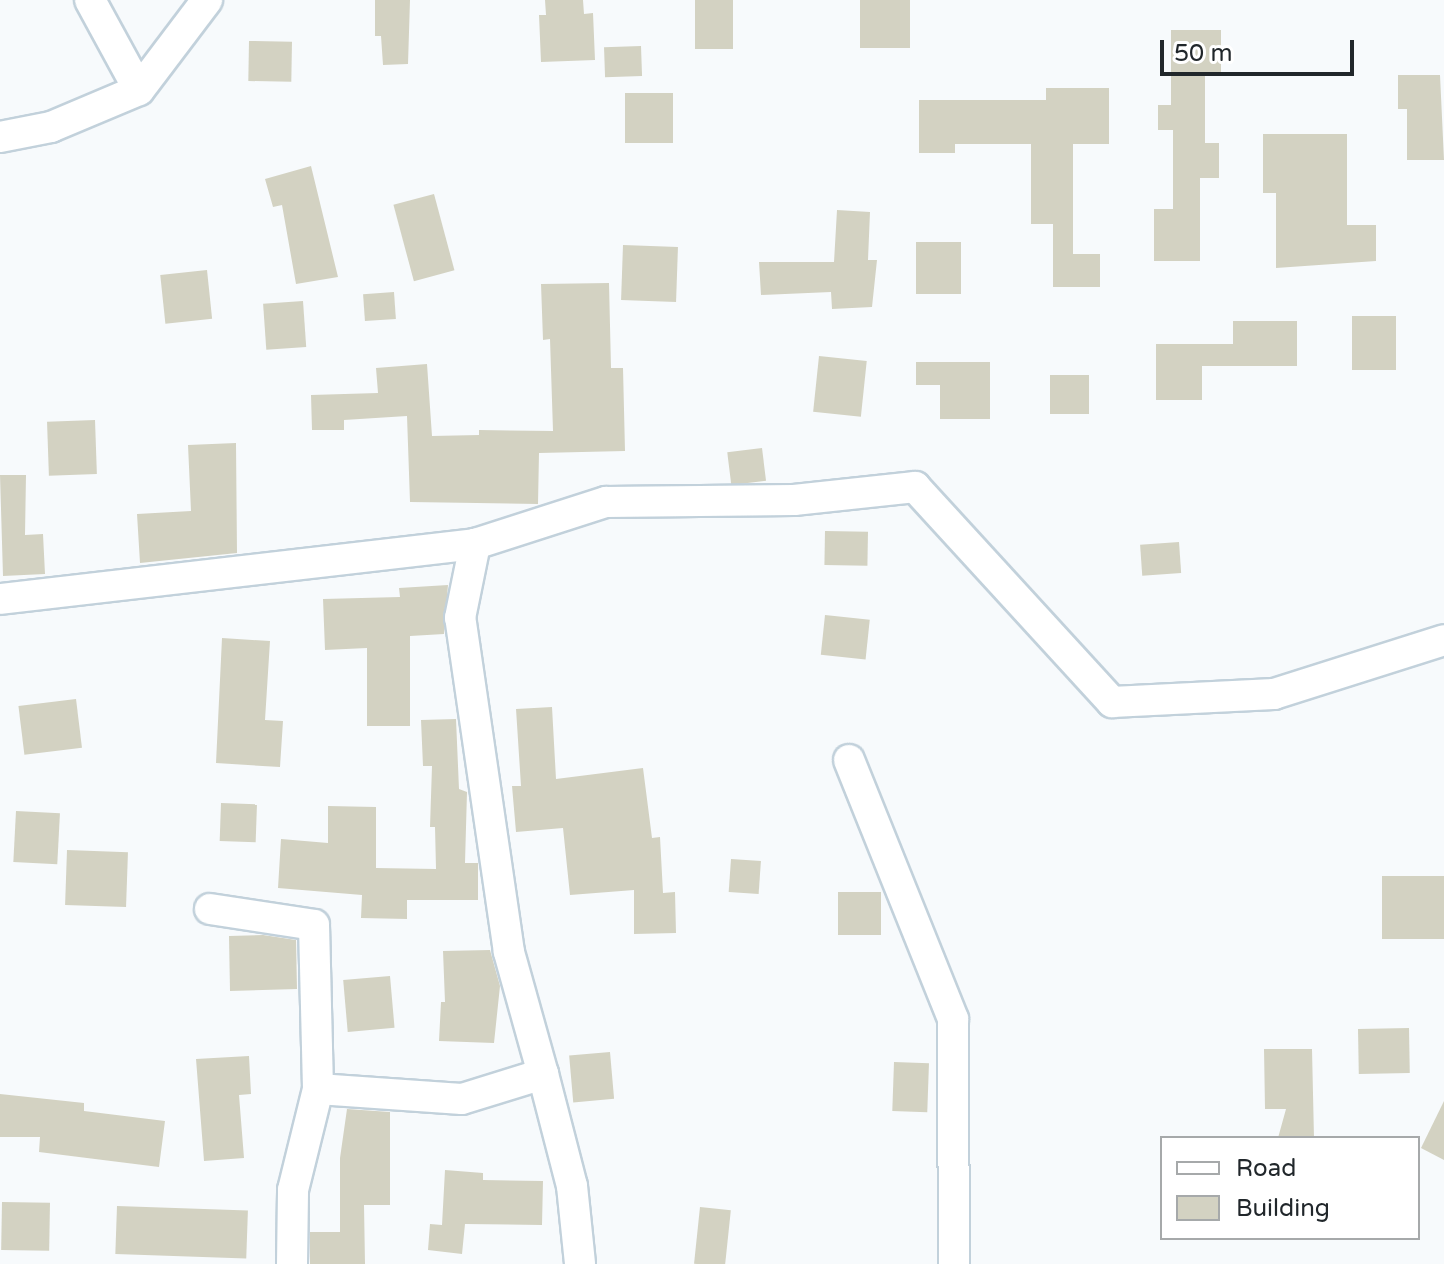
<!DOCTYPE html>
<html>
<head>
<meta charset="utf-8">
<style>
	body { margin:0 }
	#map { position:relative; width:1444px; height:1264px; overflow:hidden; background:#f7fafc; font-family:"Varela Round",sans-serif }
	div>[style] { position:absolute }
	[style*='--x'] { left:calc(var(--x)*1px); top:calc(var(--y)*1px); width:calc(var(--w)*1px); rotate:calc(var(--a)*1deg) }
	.building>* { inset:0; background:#d3d2c2; transform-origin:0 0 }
	.roads { filter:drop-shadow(2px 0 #c2d1db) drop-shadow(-2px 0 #c2d1db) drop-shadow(0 2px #c2d1db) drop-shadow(0 -2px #c2d1db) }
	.minor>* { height:30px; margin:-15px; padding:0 15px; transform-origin:15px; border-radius:15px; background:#fff }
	span { translate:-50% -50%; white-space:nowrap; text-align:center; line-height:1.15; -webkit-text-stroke:7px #fff; paint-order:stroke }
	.legend { position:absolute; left:1160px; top:1136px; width:260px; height:104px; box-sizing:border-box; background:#fff; border:2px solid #a6a9aa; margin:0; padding:10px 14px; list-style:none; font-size:24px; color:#21272b }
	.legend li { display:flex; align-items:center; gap:16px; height:40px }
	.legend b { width:40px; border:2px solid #a6a9aa }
	.scale { position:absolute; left:1160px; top:40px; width:194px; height:36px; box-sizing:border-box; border:4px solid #21272b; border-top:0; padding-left:10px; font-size:24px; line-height:28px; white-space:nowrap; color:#21272b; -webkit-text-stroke:6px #fff; paint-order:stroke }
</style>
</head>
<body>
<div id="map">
	<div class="building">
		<div style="clip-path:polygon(375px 0,410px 0,408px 64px,383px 65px,381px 36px,375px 36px)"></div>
		<div style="clip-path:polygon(545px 0,583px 0,584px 14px,593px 13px,595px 60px,541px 62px,539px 15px,546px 15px)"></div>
		<div style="left:695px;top:0;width:38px;height:49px"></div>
		<div style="left:860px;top:0;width:50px;height:48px"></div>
		<div style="clip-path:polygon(1171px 30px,1221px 30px,1221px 76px,1205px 76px,1205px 143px,1219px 143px,1219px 178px,1200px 178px,1200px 261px,1154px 261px,1154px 209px,1173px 209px,1173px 130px,1158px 130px,1158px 105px,1171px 105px)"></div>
		<div style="left:249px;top:41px;width:43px;height:40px;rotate:1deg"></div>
		<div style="left:641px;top:46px;width:30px;height:37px;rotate:88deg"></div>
		<div style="clip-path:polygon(1398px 75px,1440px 75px,1444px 160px,1407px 160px,1407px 109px,1398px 109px)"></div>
		<div style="clip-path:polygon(1046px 88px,1109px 88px,1109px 144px,1073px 144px,1073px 254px,1100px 254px,1100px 287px,1053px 287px,1053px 224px,1031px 224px,1031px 144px,955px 144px,955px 153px,919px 153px,919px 100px,1046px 100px)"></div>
		<div style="left:625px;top:93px;width:48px;height:50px"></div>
		<div style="clip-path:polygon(1263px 134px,1347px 134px,1347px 225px,1376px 225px,1376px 261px,1276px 268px,1276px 193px,1263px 193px)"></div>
		<div style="clip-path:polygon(311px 166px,338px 277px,296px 284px,282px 205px,273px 207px,265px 179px)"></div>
		<div style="left:434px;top:194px;width:79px;height:42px;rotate:75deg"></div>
		<div style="clip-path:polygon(837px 210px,870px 212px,868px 260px,877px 260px,872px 307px,832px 309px,831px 292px,761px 295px,759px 262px,834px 262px)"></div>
		<div style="left:916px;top:242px;width:45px;height:52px"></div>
		<div style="left:623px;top:245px;width:55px;height:55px;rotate:2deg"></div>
		<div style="left:207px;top:270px;width:49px;height:47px;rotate:84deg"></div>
		<div style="clip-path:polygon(609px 283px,611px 368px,623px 368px,625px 451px,539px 453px,538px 504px,410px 502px,407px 416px,344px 420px,344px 430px,312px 430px,311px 395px,378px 393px,376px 368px,427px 364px,432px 436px,479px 435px,479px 430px,553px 431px,550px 339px,543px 340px,541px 284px)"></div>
		<div style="left:394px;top:292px;width:27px;height:31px;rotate:86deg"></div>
		<div style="left:303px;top:301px;width:46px;height:40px;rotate:86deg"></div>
		<div style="left:1352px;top:316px;width:44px;height:54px"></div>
		<div style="clip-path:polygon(1233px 321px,1297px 321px,1297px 366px,1202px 366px,1202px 400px,1156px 400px,1156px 344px,1233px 344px)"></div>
		<div style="left:819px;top:356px;width:48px;height:56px;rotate:6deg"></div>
		<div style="clip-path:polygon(916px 362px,990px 362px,990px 419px,940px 419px,940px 385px,916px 385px)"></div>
		<div style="left:1050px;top:375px;width:39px;height:39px"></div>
		<div style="left:95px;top:420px;width:54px;height:48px;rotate:88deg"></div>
		<div style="clip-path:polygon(236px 443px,237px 553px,140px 563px,137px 514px,191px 511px,188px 445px)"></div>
		<div style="left:762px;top:448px;width:33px;height:35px;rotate:83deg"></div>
		<div style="clip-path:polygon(0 475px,26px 475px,25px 535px,43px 534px,45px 574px,3px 576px)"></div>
		<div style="left:825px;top:531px;width:43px;height:34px;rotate:1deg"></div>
		<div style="left:1179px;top:542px;width:31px;height:39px;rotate:86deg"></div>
		<div style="clip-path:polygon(448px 585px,444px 634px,410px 636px,410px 726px,367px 726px,367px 648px,325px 650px,323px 599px,400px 597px,399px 588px)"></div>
		<div style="left:825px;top:615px;width:45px;height:40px;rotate:6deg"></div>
		<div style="clip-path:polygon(222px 638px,270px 641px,265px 720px,283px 721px,280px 767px,216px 763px)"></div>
		<div style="left:76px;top:699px;width:49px;height:58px;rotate:83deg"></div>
		<div style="clip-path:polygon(552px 707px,556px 779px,643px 768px,652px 838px,660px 837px,663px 893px,675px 892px,676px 933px,634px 934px,634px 890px,570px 895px,563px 828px,516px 832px,512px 786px,521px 786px,516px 709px)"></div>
		<div style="clip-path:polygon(456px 719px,459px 789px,467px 792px,465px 863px,478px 863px,478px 900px,407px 900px,407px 919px,361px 918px,362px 895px,278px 888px,281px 839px,328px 843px,328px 806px,376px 807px,376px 868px,436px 869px,435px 827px,430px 827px,432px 766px,423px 766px,421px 720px)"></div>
		<div style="left:221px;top:803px;width:36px;height:38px;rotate:2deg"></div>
		<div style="left:16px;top:811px;width:44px;height:51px;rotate:3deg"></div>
		<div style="left:67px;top:850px;width:61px;height:55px;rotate:2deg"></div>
		<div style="left:731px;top:859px;width:30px;height:33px;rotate:4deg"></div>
		<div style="left:1444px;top:876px;width:63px;height:62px;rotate:90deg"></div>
		<div style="left:838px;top:892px;width:43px;height:43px"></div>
		<div style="clip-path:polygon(263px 935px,296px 940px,297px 989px,230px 991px,229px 936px)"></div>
		<div style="clip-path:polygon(490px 950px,500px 986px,494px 1043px,439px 1041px,441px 1002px,445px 1002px,443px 951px)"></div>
		<div style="left:390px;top:976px;width:52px;height:47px;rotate:85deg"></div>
		<div style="left:1409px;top:1028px;width:45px;height:51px;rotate:89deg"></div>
		<div style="clip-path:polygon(1264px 1049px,1312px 1049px,1314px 1138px,1278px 1138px,1286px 1109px,1265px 1109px)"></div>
		<div style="left:610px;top:1052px;width:47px;height:41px;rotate:85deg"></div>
		<div style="clip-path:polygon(249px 1056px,251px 1094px,239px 1095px,244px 1158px,204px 1161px,196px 1059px)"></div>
		<div style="left:894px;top:1062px;width:35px;height:49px;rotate:2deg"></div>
		<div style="clip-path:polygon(0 1094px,84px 1103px,84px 1111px,165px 1121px,159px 1167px,39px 1152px,40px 1137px,0 1137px)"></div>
		<div style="clip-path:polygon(1444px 1101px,1444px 1160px,1421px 1148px)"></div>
		<div style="clip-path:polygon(347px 1109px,390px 1112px,390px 1205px,364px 1205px,365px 1264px,310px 1264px,310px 1232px,340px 1232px,340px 1158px)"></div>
		<div style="clip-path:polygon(445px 1170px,483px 1173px,483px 1180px,543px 1181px,542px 1225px,465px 1224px,462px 1254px,428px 1250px,430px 1224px,442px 1225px)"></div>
		<div style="left:2px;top:1202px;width:48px;height:48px;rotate:1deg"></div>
		<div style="left:117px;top:1206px;width:131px;height:48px;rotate:2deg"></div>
		<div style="left:700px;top:1207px;width:31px;height:57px;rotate:6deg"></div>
	</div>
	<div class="roads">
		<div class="minor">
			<div style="--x:90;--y:0;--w:102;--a:61.4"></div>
			<div style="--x:0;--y:137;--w:52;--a:-11.1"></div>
			<div style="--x:51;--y:127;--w:95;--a:-22.8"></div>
			<div style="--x:139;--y:90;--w:113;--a:-52.9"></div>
			<div style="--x:0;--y:599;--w:478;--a:-6.6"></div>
			<div style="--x:849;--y:760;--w:279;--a:68.1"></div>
			<div style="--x:953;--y:1019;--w:245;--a:89.8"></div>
			<div style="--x:210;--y:909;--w:105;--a:8.7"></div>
			<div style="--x:314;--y:925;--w:164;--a:88.6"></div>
			<div style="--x:543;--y:1074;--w:116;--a:75.5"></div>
			<div style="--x:572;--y:1186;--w:78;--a:84.1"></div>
			<div style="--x:292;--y:1264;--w:74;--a:-89.2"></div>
			<div style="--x:293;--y:1190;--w:104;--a:-76.1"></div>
			<div style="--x:318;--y:1089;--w:144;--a:4"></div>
			<div style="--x:462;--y:1099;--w:85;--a:-17.2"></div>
			<div style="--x:543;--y:1074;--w:127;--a:-105.6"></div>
			<div style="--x:509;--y:952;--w:338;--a:-98.3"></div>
			<div style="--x:460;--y:618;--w:76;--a:-78.5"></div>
			<div style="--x:475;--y:544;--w:138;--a:-17.8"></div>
			<div style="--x:606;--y:502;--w:188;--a:-0.6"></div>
			<div style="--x:794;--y:500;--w:122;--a:-6.1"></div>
			<div style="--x:915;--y:487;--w:292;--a:47.5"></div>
			<div style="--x:1112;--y:702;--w:162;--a:-2.8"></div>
			<div style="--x:1274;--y:694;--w:178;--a:-17.6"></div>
		</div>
	</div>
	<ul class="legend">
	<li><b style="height:10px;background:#fff"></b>Road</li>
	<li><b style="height:22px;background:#d3d2c2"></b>Building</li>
	</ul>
	<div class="scale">50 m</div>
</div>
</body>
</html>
